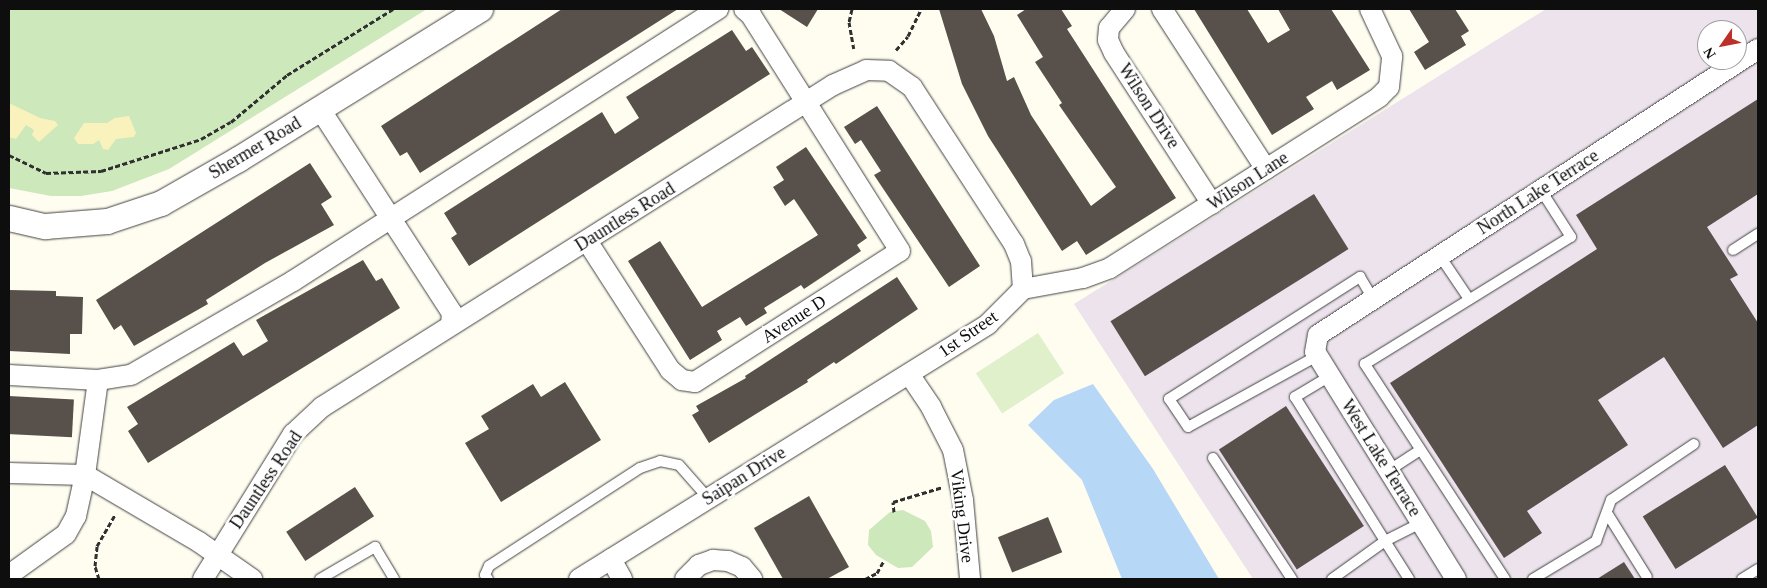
<!DOCTYPE html>
<html>
<head>
<meta charset="utf-8">
<style>
  body { margin:0 }
  #map { position:relative; width:1767px; height:588px; overflow:hidden; background:#fffdf0; font-family:Georgia,serif }
  div>[style] { position:absolute }
  [style*='--x'] { left:calc(var(--x)*1px); top:calc(var(--y)*1px); width:calc(var(--w)*1px); rotate:calc(var(--a)*1deg) }
  .industrial>* { inset:0; background:#ece3ec }
  .green>* { inset:0; background:#cde8ba }
  .sand>* { inset:0; background:#f9f2bd }
  .pitch>* { inset:0; background:#dff0cb; transform-origin:0 0 }
  .water>* { inset:0; background:#b6d7f5 }
  .building>* { inset:0; background:#57504b; transform-origin:0 0 }
  .path>* { height:3px; margin-top:-1.5px; transform-origin:0; background:repeating-linear-gradient(90deg,#303030 0 5px,transparent 0 7.5px) }
  .roads { filter:drop-shadow(0 0 1px #414141) drop-shadow(0 0 1px #414141) }
  .service>* { height:10px; margin:-5px; padding:0 5px; transform-origin:5px; border-radius:5px; background:#fff }
  .minor>* { height:20px; margin:-10px; padding:0 10px; transform-origin:10px; border-radius:10px; background:#fff }
  .tertiary>* { height:25px; margin:-12.5px; padding:0 12.5px; transform-origin:12.5px; border-radius:12.5px; background:#fff }
  span { translate:-50% -50%; white-space:nowrap; text-align:center; line-height:1.15; -webkit-text-stroke:5px #fff; paint-order:stroke }
  .street-label { font-size:18px; color:#0e0e0e }
  .frame { position:absolute; inset:0; border:10px solid #0e0e0e; pointer-events:none }
  .north { position:absolute; left:1697px; top:20px; width:50px; height:50px; box-sizing:border-box; background:#fff; border:1px solid #9f9f9f; border-radius:50%; rotate:237deg; font-size:14px; font-weight:700; line-height:20px; text-align:center; color:#0e0e0e }
  .north::after { content:''; display:block; margin:auto; width:18px; height:22px; background:#bb3129; clip-path:polygon(50% 0,100% 100%,50% 72%,0 100%) }
</style>
</head>
<body>
<div id="map">
  <div class="industrial">
    <div style="clip-path:polygon(evenodd,1546px 9px,1758px 9px,1758px 579px,1253px 579px,1074px 304px,1546px 9px,1707px 30px,1737px 30px,1737px 60px,1707px 60px,1707px 30px)"></div>
  </div>
  <div class="green">
    <div style="clip-path:polygon(9px 9px,427px 9px,169px 169px,112px 191px,81px 196px,51px 196px,9px 188px)"></div>
    <div style="clip-path:polygon(903px 510px,925px 521px,931px 531px,933px 547px,912px 567px,898px 568px,876px 555px,868px 545px,869px 530px,890px 512px)"></div>
  </div>
  <div class="sand">
    <div style="clip-path:polygon(9px 103px,40px 118px,55px 121px,58px 125px,39px 142px,32px 135px,34px 130px,26px 125px,16px 139px,9px 137px)"></div>
    <div style="clip-path:polygon(129px 116px,136px 133px,134px 137px,116px 139px,108px 150px,103px 149px,99px 140px,93px 144px,78px 144px,74px 138px,84px 123px,107px 123px,115px 118px)"></div>
  </div>
  <div class="pitch">
    <div style="left:1038px;top:333px;width:48px;height:74px;rotate:57deg"></div>
  </div>
  <div class="water">
    <div style="clip-path:polygon(1093px 384px,1153px 469px,1219px 579px,1122px 579px,1082px 480px,1028px 425px,1054px 400px)"></div>
  </div>
  <div class="building">
    <div style="clip-path:polygon(562px 9px,678px 9px,420px 173px,407px 152px,400px 156px,381px 126px)"></div>
    <div style="clip-path:polygon(779px 9px,818px 9px,807px 27px)"></div>
    <div style="clip-path:polygon(939px 9px,981px 9px,994px 36px,1007px 81px,1014px 77px,1031px 115px,1091px 206px,1116px 187px,1059px 105px,1062px 103px,1035px 62px,1043px 57px,1017px 15px,1026px 9px,1061px 9px,1072px 26px,1067px 29px,1176px 198px,1086px 255px,1077px 241px,1062px 251px,988px 136px,962px 84px)"></div>
    <div style="clip-path:polygon(1194px 9px,1247px 9px,1268px 43px,1290px 30px,1278px 9px,1331px 9px,1370px 70px,1337px 90px,1332px 81px,1306px 97px,1314px 109px,1272px 135px)"></div>
    <div style="clip-path:polygon(1409px 9px,1455px 9px,1469px 31px,1461px 36px,1466px 45px,1425px 70px,1414px 52px,1429px 42px)"></div>
    <div style="clip-path:polygon(732px 30px,746px 51px,752px 47px,770px 74px,469px 266px,451px 238px,457px 234px,444px 213px,602px 112px,615px 134px,639px 118px,626px 97px)"></div>
    <div style="clip-path:polygon(1758px 99px,1758px 194px,1707px 227px,1738px 275px,1730px 279px,1758px 323px,1758px 425px,1723px 448px,1664px 357px,1598px 400px,1628px 445px,1527px 511px,1542px 533px,1504px 558px,1390px 383px,1597px 249px,1576px 215px)"></div>
    <div style="clip-path:polygon(877px 106px,980px 266px,949px 287px,874px 175px,881px 171px,861px 140px,855px 144px,844px 127px)"></div>
    <div style="clip-path:polygon(806px 147px,867px 238px,857px 245px,861px 251px,804px 289px,801px 285px,764px 308px,767px 313px,746px 326px,740px 317px,717px 331px,722px 340px,690px 360px,628px 261px,660px 241px,702px 307px,818px 235px,794px 199px,785px 206px,773px 187px,784px 180px,776px 167px)"></div>
    <div style="clip-path:polygon(310px 163px,332px 197px,321px 204px,334px 225px,265px 263px,206px 300px,208px 304px,134px 346px,121px 325px,114px 330px,96px 300px)"></div>
    <div style="left:1314px;top:194px;width:65px;height:240px;rotate:58deg"></div>
    <div style="clip-path:polygon(363px 260px,376px 281px,382px 278px,400px 308px,148px 463px,128px 431px,138px 424px,127px 407px,234px 342px,243px 356px,268px 341px,256px 320px)"></div>
    <div style="clip-path:polygon(897px 277px,918px 309px,836px 364px,834px 362px,807px 380px,808px 382px,709px 443px,692px 415px,699px 411px,696px 406px,746px 378px,745px 376px)"></div>
    <div style="clip-path:polygon(9px 290px,56px 291px,56px 296px,83px 297px,82px 334px,70px 334px,70px 354px,9px 351px)"></div>
    <div style="clip-path:polygon(565px 382px,601px 440px,501px 502px,465px 443px,489px 429px,481px 416px,533px 384px,541px 397px)"></div>
    <div style="left:9px;top:396px;width:65px;height:38px;rotate:3deg"></div>
    <div style="left:1286px;top:406px;width:143px;height:80px;rotate:57deg"></div>
    <div style="left:1725px;top:465px;width:62px;height:97px;rotate:58deg"></div>
    <div style="left:355px;top:487px;width:35px;height:82px;rotate:57deg"></div>
    <div style="clip-path:polygon(809px 496px,849px 567px,827px 579px,783px 579px,754px 528px)"></div>
    <div style="left:1048px;top:517px;width:38px;height:54px;rotate:68deg"></div>
    <div style="clip-path:polygon(1624px 562px,1635px 579px,1597px 579px)"></div>
  </div>
  <div class="path">
    <div style="--x:852;--y:9;--w:13;--a:103"></div>
    <div style="--x:849;--y:22;--w:27;--a:80"></div>
    <div style="--x:896;--y:50;--w:18;--a:-49"></div>
    <div style="--x:908;--y:36;--w:30;--a:-64"></div>
    <div style="--x:9;--y:155;--w:41;--a:25.9"></div>
    <div style="--x:46;--y:173;--w:55;--a:-2.1"></div>
    <div style="--x:101;--y:171;--w:105;--a:-17.7"></div>
    <div style="--x:201;--y:139;--w:34;--a:-30"></div>
    <div style="--x:231;--y:122;--w:73;--a:-40"></div>
    <div style="--x:287;--y:75;--w:125;--a:-31.9"></div>
    <div style="--x:894;--y:512;--w:10;--a:-96"></div>
    <div style="--x:893;--y:502;--w:52;--a:-16.7"></div>
    <div style="--x:99;--y:579;--w:14;--a:-107"></div>
    <div style="--x:95;--y:566;--w:20;--a:-84"></div>
    <div style="--x:97;--y:546;--w:36;--a:-60"></div>
    <div style="--x:865;--y:579;--w:13;--a:-27"></div>
    <div style="--x:877;--y:573;--w:13;--a:-61"></div>
  </div>
  <div class="roads">
    <div class="service">
      <div style="--x:1733;--y:250;--w:30;--a:-33"></div>
      <div style="--x:1440;--y:256;--w:52;--a:56"></div>
      <div style="--x:1317;--y:356;--w:147;--a:151.2"></div>
      <div style="--x:1188;--y:427;--w:34;--a:-124"></div>
      <div style="--x:1169;--y:399;--w:227;--a:-32.6"></div>
      <div style="--x:1360;--y:277;--w:26;--a:59"></div>
      <div style="--x:1330;--y:376;--w:41;--a:149"></div>
      <div style="--x:1295;--y:397;--w:170;--a:58"></div>
      <div style="--x:1385;--y:541;--w:40;--a:-26.6"></div>
      <div style="--x:1213;--y:458;--w:145;--a:56.9"></div>
      <div style="--x:1388;--y:471;--w:38;--a:-33"></div>
      <div style="--x:1607;--y:513;--w:75;--a:58"></div>
      <div style="--x:320;--y:579;--w:64;--a:-30.2"></div>
      <div style="--x:375;--y:547;--w:37;--a:59"></div>
      <div style="--x:488;--y:579;--w:5;--a:-127"></div>
      <div style="--x:485;--y:575;--w:10;--a:-66"></div>
      <div style="--x:489;--y:566;--w:180;--a:-33"></div>
      <div style="--x:640;--y:468;--w:21;--a:-19"></div>
      <div style="--x:660;--y:461;--w:19;--a:12"></div>
      <div style="--x:679;--y:465;--w:44;--a:48.7"></div>
      <div style="--x:1332;--y:579;--w:65;--a:-35.6"></div>
      <div style="--x:1385;--y:541;--w:45;--a:57.7"></div>
      <div style="--x:1505;--y:579;--w:257;--a:-123.1"></div>
      <div style="--x:1365;--y:364;--w:242;--a:-31.7"></div>
      <div style="--x:1571;--y:237;--w:56;--a:-122.6"></div>
      <div style="--x:1533;--y:579;--w:74;--a:-31.1"></div>
      <div style="--x:1596;--y:541;--w:44;--a:-69.9"></div>
      <div style="--x:1611;--y:500;--w:100;--a:-34"></div>
      <div style="--x:1742;--y:579;--w:19;--a:-32"></div>
    </div>
    <div class="minor">
      <div style="--x:1125;--y:9;--w:25;--a:130"></div>
      <div style="--x:1109;--y:28;--w:12;--a:95"></div>
      <div style="--x:1108;--y:40;--w:14;--a:65"></div>
      <div style="--x:1114;--y:53;--w:180;--a:57"></div>
      <div style="--x:1162;--y:9;--w:191;--a:57"></div>
      <div style="--x:320;--y:109;--w:243;--a:57.1"></div>
      <div style="--x:452;--y:313;--w:12;--a:95"></div>
      <div style="--x:587;--y:241;--w:153;--a:57.2"></div>
      <div style="--x:670;--y:370;--w:16;--a:40"></div>
      <div style="--x:682;--y:380;--w:13;--a:9"></div>
      <div style="--x:695;--y:382;--w:243;--a:-32.6"></div>
      <div style="--x:900;--y:251;--w:279;--a:-122.3"></div>
      <div style="--x:751;--y:15;--w:9;--a:-139"></div>
      <div style="--x:909;--y:374;--w:40;--a:56"></div>
      <div style="--x:931;--y:407;--w:48;--a:62.9"></div>
      <div style="--x:953;--y:450;--w:51;--a:78.7"></div>
      <div style="--x:963;--y:500;--w:79;--a:84.9"></div>
      <div style="--x:9;--y:375;--w:89;--a:3.2"></div>
      <div style="--x:9;--y:473;--w:76;--a:1.5"></div>
      <div style="--x:85;--y:475;--w:96;--a:-82.2"></div>
      <div style="--x:98;--y:380;--w:33;--a:-9"></div>
      <div style="--x:131;--y:375;--w:187;--a:-30.1"></div>
      <div style="--x:293;--y:281;--w:505;--a:-32.62"></div>
      <div style="--x:611;--y:559;--w:23;--a:61"></div>
      <div style="--x:9;--y:575;--w:70;--a:-35.7"></div>
      <div style="--x:66;--y:534;--w:21;--a:-61"></div>
      <div style="--x:76;--y:516;--w:42;--a:-77.6"></div>
      <div style="--x:85;--y:475;--w:132;--a:30.4"></div>
      <div style="--x:199;--y:542;--w:65;--a:34.9"></div>
      <div style="--x:203;--y:579;--w:171;--a:-58.2"></div>
      <div style="--x:293;--y:434;--w:40;--a:-43"></div>
      <div style="--x:322;--y:407;--w:604;--a:-32.22"></div>
      <div style="--x:833;--y:85;--w:36;--a:-24"></div>
      <div style="--x:866;--y:70;--w:23;--a:2"></div>
      <div style="--x:889;--y:71;--w:28;--a:35"></div>
      <div style="--x:912;--y:87;--w:187;--a:57"></div>
      <div style="--x:1014;--y:244;--w:18;--a:68"></div>
      <div style="--x:1021;--y:261;--w:28;--a:86"></div>
      <div style="--x:579;--y:579;--w:482;--a:-31.9"></div>
      <div style="--x:988;--y:324;--w:49;--a:-45"></div>
      <div style="--x:1023;--y:289;--w:61;--a:-10.4"></div>
      <div style="--x:1083;--y:278;--w:29;--a:-20"></div>
      <div style="--x:1110;--y:268;--w:319;--a:-32.4"></div>
      <div style="--x:1379;--y:97;--w:14;--a:-45"></div>
      <div style="--x:1389;--y:87;--w:31;--a:-84"></div>
      <div style="--x:1392;--y:56;--w:52;--a:-115.1"></div>
      <div style="--x:685;--y:579;--w:20;--a:-45"></div>
      <div style="--x:699;--y:565;--w:15;--a:-20"></div>
      <div style="--x:713;--y:560;--w:15;--a:4"></div>
      <div style="--x:728;--y:561;--w:15;--a:23"></div>
      <div style="--x:742;--y:567;--w:16;--a:50"></div>
      <div style="--x:1456;--y:579;--w:267;--a:-121.8"></div>
      <div style="--x:1315;--y:352;--w:17;--a:-80"></div>
      <div style="--x:1318;--y:335;--w:525;--a:-33.02"></div>
    </div>
    <div class="tertiary">
      <div style="--x:9;--y:218;--w:37;--a:13"></div>
      <div style="--x:45;--y:226;--w:62;--a:-4.6"></div>
      <div style="--x:107;--y:221;--w:57;--a:-18.4"></div>
      <div style="--x:161;--y:203;--w:89;--a:-29.7"></div>
      <div style="--x:238;--y:159;--w:285;--a:-31.8"></div>
    </div>
  </div>
  <div class="street-label">
    <span style="left:1149px;top:106px;rotate:57deg">Wilson Drive</span>
    <span style="left:255px;top:148px;rotate:-31deg">Shermer Road</span>
    <span style="left:1248px;top:181px;rotate:-33deg">Wilson Lane</span>
    <span style="left:1538px;top:192px;rotate:-33deg">North Lake Terrace</span>
    <span style="left:625px;top:217px;rotate:-32deg">Dauntless Road</span>
    <span style="left:794px;top:319px;rotate:-33deg">Avenue D</span>
    <span style="left:968px;top:334px;rotate:-35deg">1st Street</span>
    <span style="left:1381px;top:458px;rotate:58deg">West Lake Terrace</span>
    <span style="left:744px;top:476px;rotate:-32deg">Saipan Drive</span>
    <span style="left:266px;top:480px;rotate:-56deg">Dauntless Road</span>
    <span style="left:962px;top:516px;rotate:83deg">Viking Drive</span>
  </div>
  <div class="frame"></div>
  <div class="north">N</div>
</div>
</body>
</html>
